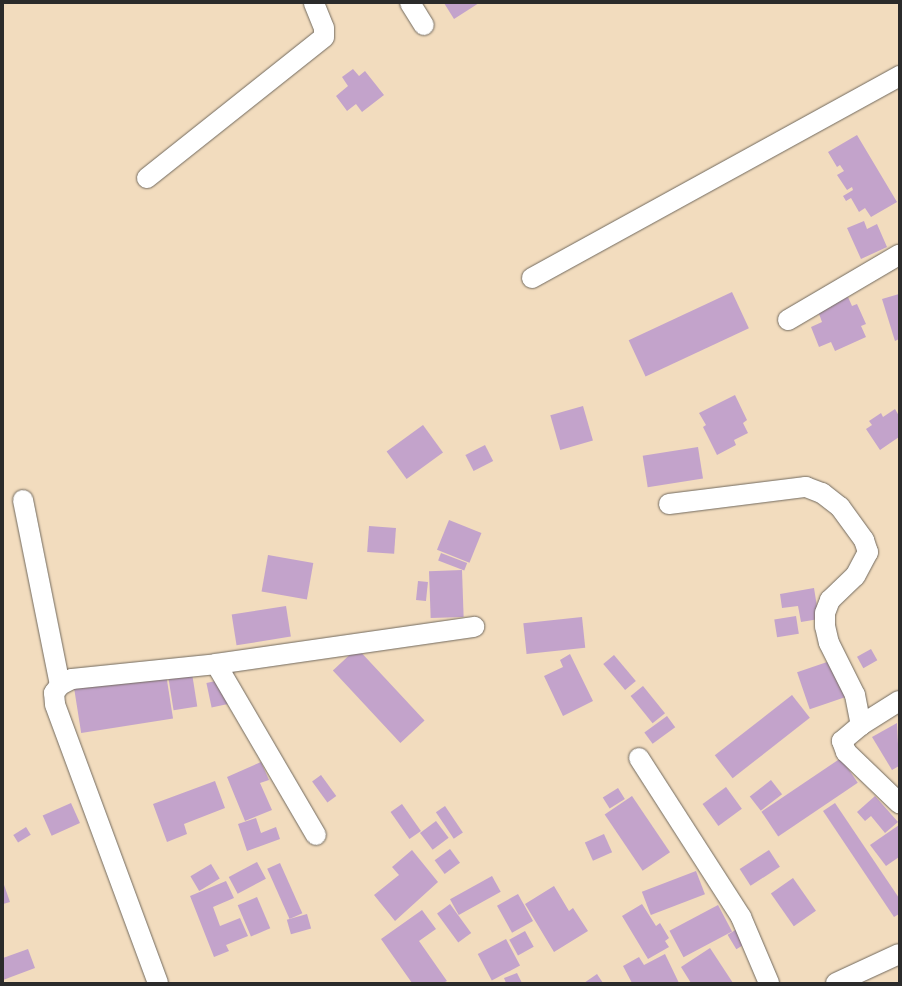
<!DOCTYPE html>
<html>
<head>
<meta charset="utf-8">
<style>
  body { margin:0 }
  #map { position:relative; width:902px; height:986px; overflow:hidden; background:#f2dcbe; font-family:"Gentium Book Plus",serif }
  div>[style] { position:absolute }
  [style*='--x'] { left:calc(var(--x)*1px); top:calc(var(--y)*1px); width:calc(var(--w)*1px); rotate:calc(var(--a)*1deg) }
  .building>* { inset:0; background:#c3a3cb; transform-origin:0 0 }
  .roads { filter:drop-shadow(0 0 1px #71695e) drop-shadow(0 0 1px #71695e) }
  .minor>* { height:20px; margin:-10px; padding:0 10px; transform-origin:10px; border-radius:10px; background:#fff }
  span { translate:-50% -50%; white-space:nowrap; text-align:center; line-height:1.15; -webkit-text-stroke:3px #fbf7ec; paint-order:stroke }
  .frame { position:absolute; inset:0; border:4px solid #2b2b2b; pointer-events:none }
</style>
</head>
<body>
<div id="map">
  <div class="building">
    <div style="clip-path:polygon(444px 3px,479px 3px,454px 19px)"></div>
    <div style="clip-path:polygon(353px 69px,359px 76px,365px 71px,384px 95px,362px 112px,356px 104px,347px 111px,336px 96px,348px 86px,342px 77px)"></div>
    <div style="clip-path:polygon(857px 135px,897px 202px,871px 217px,865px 208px,859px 212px,851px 198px,846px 201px,843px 196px,853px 190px,852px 187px,847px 190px,837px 175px,844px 171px,840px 165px,837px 167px,828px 152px)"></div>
    <div style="clip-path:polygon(864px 221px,867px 229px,877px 224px,887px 247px,861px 259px,847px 228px)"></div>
    <div style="left:732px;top:292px;width:40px;height:114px;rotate:65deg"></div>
    <div style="clip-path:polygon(899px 294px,899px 339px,895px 341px,882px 299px)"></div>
    <div style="clip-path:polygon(848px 297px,852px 306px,857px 304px,866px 324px,861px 326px,866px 337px,835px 351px,831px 342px,819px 347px,811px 327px,822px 322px,818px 311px)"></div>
    <div style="clip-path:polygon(735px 395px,747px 420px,743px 423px,748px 433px,734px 440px,736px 445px,717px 455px,703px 427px,706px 425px,699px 413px)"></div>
    <div style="left:583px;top:406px;width:36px;height:34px;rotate:74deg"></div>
    <div style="clip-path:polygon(895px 409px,899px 416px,899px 437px,880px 450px,866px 429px,872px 425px,869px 421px,881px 413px,883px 417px)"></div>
    <div style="left:423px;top:425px;width:34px;height:45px;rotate:54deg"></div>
    <div style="left:485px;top:445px;width:18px;height:22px;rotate:63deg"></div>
    <div style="left:698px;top:447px;width:32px;height:56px;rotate:81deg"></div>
    <div style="left:449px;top:520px;width:35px;height:32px;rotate:22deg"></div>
    <div style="left:369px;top:526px;width:27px;height:26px;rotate:4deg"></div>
    <div style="left:441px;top:553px;width:28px;height:8px;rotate:21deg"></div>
    <div style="left:268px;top:555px;width:46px;height:37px;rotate:10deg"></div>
    <div style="left:462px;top:570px;width:47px;height:33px;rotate:88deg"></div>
    <div style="left:418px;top:581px;width:10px;height:19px;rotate:6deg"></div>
    <div style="clip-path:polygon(814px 588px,819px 619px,801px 622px,798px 606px,782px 608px,780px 594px)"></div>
    <div style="left:286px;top:606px;width:31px;height:55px;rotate:81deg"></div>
    <div style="left:796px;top:616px;width:18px;height:22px;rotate:81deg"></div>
    <div style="left:582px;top:617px;width:31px;height:59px;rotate:84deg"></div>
    <div style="left:357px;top:648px;width:99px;height:33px;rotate:47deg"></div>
    <div style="left:871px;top:649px;width:13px;height:16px;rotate:61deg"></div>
    <div style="clip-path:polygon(570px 654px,593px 701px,563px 716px,544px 676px,563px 667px,560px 660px)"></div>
    <div style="left:614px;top:655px;width:34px;height:14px;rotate:50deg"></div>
    <div style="left:833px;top:660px;width:39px;height:38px;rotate:71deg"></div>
    <div style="left:191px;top:667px;width:40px;height:24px;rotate:81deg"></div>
    <div style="left:166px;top:674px;width:45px;height:93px;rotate:81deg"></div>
    <div style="left:225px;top:679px;width:25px;height:19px;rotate:78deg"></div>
    <div style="left:643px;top:686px;width:35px;height:16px;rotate:51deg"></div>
    <div style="left:792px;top:695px;width:29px;height:98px;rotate:52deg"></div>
    <div style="left:667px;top:716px;width:14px;height:28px;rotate:54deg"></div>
    <div style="clip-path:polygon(897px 723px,899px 766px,892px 770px,872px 737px)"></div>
    <div style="left:841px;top:758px;width:30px;height:96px;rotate:56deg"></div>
    <div style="clip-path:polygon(261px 762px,269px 780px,260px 783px,272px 810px,245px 821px,227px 777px)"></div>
    <div style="left:321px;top:775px;width:26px;height:11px;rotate:54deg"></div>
    <div style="left:771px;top:780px;width:18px;height:27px;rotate:52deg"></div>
    <div style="clip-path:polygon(215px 781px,225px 808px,184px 824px,187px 834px,167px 842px,153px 804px)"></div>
    <div style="left:726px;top:787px;width:27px;height:29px;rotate:54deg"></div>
    <div style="left:618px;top:788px;width:13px;height:18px;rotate:58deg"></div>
    <div style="left:632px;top:796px;width:68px;height:33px;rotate:56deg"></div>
    <div style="clip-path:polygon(875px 796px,898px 822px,885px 833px,871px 816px,865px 821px,857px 812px)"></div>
    <div style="left:71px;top:803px;width:22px;height:31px;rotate:66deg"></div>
    <div style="clip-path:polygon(835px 803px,899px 898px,899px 914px,894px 917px,823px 811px)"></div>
    <div style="left:402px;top:804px;width:33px;height:14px;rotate:55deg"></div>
    <div style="left:445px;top:806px;width:32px;height:11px;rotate:56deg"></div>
    <div style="clip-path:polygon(256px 818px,261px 833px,276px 827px,280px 839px,247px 851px,238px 824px)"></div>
    <div style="left:436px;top:821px;width:21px;height:20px;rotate:53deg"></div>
    <div style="clip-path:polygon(899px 825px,899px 857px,886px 866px,870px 845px)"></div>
    <div style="left:26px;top:827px;width:9px;height:15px;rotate:58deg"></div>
    <div style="left:604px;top:834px;width:20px;height:21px;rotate:66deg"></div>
    <div style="left:450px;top:849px;width:17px;height:19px;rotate:54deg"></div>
    <div style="clip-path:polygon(412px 850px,438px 882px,395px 921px,374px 895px,399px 875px,392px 867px)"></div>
    <div style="left:769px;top:850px;width:20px;height:35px;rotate:57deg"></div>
    <div style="left:257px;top:862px;width:19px;height:32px;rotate:62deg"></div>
    <div style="left:280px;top:863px;width:55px;height:14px;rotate:66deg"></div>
    <div style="left:211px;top:864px;width:17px;height:24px;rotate:59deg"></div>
    <div style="left:696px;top:871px;width:25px;height:58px;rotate:69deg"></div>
    <div style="left:492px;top:876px;width:18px;height:48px;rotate:61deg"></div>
    <div style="left:793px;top:878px;width:40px;height:27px;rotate:55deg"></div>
    <div style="clip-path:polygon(226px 881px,234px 898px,213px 907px,220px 926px,240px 918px,248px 936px,226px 945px,229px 951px,214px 957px,190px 896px)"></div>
    <div style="clip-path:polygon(3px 882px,10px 902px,3px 904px)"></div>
    <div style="clip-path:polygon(554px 886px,569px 911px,573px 908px,588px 931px,554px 952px,525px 904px)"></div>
    <div style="left:518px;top:894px;width:31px;height:24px;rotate:61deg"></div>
    <div style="left:257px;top:897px;width:34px;height:21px;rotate:67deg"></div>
    <div style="left:450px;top:904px;width:36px;height:16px;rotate:54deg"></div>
    <div style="clip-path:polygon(642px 904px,656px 926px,660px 923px,669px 938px,665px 941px,669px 947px,648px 959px,622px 916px)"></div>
    <div style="left:718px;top:905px;width:30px;height:55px;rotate:62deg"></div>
    <div style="clip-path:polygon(422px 910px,436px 929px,419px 941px,447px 981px,443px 983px,412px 983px,381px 939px)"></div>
    <div style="left:307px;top:914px;width:15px;height:21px;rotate:74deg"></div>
    <div style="left:737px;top:929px;width:17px;height:11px;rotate:59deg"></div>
    <div style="left:525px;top:931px;width:18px;height:18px;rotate:61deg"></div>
    <div style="left:506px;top:939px;width:30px;height:32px;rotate:62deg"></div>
    <div style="clip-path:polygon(710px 948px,733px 983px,691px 983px,681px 967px)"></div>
    <div style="clip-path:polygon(28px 949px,35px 968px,3px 980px,3px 958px)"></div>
    <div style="clip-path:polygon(665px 954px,679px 983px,632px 983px,623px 966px,639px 957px,644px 965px)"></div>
    <div style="clip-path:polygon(517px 973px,522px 983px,506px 983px,504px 978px)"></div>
    <div style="clip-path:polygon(597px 974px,603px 983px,584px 983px)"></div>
  </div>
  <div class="roads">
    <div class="minor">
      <div style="--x:410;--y:3;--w:26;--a:58"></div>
      <div style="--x:147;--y:178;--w:226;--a:-38.5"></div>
      <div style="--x:324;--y:37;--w:9;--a:-90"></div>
      <div style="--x:324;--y:28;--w:27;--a:-112"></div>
      <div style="--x:532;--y:278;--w:419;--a:-28.8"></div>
      <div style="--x:788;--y:320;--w:129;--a:-30.4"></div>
      <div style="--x:23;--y:500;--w:189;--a:78.7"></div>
      <div style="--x:669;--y:504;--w:138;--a:-7.1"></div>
      <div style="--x:806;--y:487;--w:17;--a:21"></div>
      <div style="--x:822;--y:493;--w:23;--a:38"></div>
      <div style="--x:840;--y:507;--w:41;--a:54"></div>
      <div style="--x:864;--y:540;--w:13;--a:72"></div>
      <div style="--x:868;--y:552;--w:27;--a:118"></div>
      <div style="--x:855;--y:576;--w:35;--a:136"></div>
      <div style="--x:830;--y:600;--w:14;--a:111"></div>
      <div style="--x:825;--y:613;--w:13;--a:90"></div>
      <div style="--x:825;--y:626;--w:17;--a:77"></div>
      <div style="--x:829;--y:643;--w:58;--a:63.4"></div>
      <div style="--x:855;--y:695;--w:31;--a:79"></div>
      <div style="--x:216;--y:664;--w:198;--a:59.7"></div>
      <div style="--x:899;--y:701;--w:45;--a:147.7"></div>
      <div style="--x:861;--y:725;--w:25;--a:140"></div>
      <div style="--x:842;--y:741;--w:12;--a:70"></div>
      <div style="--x:846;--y:752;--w:74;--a:43.9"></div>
      <div style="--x:639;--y:758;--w:189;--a:57.3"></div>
      <div style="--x:741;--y:917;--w:72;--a:67"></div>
      <div style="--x:158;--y:983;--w:297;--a:-110.3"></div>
      <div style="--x:55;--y:704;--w:11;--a:-95"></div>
      <div style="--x:54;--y:693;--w:10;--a:-53"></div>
      <div style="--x:60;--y:685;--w:13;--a:-27"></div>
      <div style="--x:72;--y:679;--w:145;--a:-5.9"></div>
      <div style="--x:216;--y:664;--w:261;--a:-8.2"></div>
      <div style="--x:836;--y:983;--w:69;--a:-24.7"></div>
    </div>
  </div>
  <div class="frame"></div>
</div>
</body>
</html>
